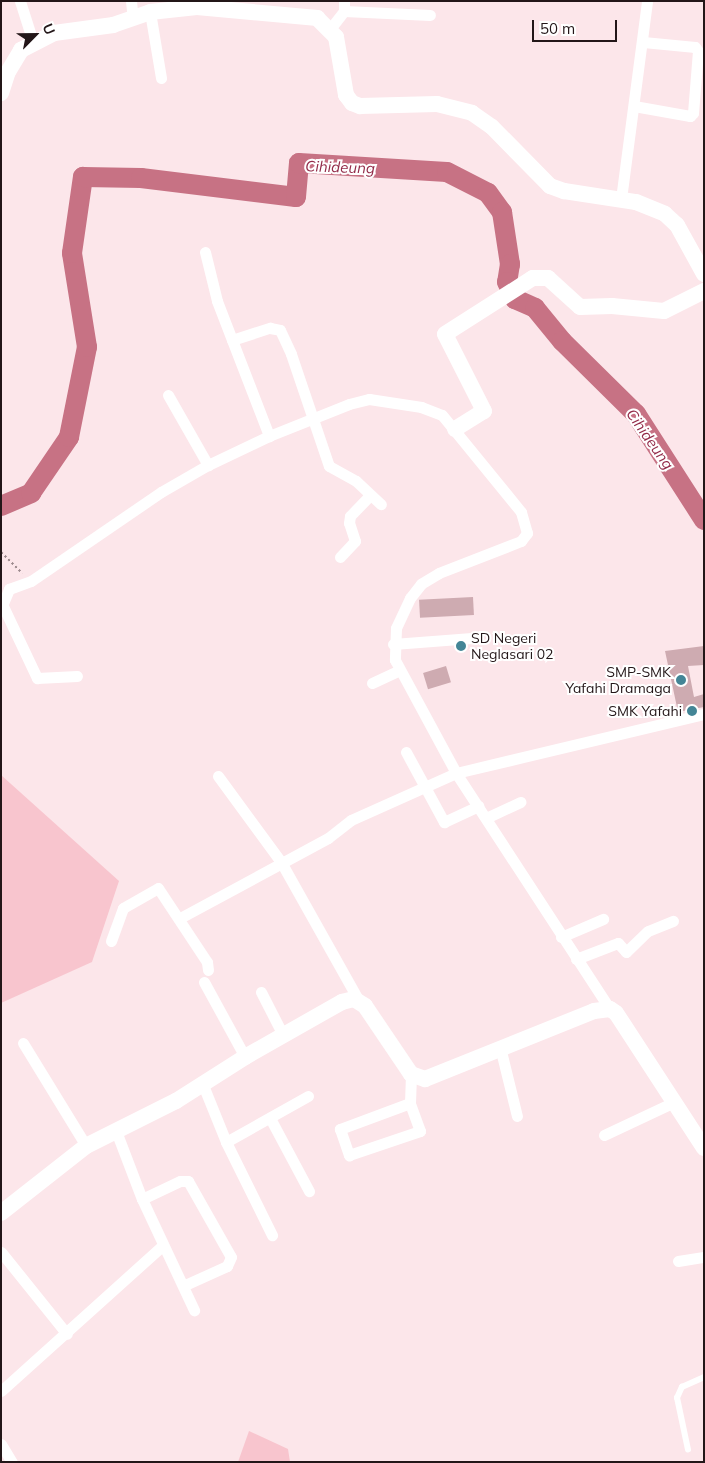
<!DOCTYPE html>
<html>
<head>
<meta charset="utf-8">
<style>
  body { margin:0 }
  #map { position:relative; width:705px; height:1463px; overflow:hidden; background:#fce6ea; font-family:Mulish,sans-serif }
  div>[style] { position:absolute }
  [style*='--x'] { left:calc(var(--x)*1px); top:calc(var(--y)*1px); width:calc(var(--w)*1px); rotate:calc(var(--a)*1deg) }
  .green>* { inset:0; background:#f8c5ce }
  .river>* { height:20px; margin:-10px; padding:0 10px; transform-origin:10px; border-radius:10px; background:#c77284 }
  .building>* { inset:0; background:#ceabb1; transform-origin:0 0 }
  .path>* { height:2px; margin-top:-1px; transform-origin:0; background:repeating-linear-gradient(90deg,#9c8a8d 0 2.5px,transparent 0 5px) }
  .lane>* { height:5.5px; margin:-2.75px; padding:0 2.75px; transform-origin:2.75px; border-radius:2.75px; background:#fff }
  .street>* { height:11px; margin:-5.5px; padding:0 5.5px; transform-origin:5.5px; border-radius:5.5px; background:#fff }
  .secondary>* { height:16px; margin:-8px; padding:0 8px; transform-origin:8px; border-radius:8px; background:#fff }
  .dots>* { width:14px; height:14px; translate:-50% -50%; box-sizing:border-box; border:2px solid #fff; border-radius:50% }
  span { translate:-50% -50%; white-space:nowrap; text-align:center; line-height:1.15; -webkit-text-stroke:4px #fff; paint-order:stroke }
  .poi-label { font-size:14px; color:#231618 }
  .left { translate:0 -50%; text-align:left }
  .right { translate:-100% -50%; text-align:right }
  .water-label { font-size:15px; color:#932c4a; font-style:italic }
  .frame { position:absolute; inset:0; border:2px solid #231618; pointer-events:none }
  .north { position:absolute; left:10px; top:10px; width:50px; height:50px; -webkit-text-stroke:4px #fff; paint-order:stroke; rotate:67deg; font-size:14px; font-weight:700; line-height:20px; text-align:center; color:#231618 }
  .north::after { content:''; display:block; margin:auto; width:18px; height:22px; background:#231618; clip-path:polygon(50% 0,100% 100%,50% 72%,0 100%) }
  .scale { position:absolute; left:532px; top:20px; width:85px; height:22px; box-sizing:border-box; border:2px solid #231618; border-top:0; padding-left:6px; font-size:15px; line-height:18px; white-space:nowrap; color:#231618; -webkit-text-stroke:4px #fff; paint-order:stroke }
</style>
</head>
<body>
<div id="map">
  <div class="green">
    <div style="clip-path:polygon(1px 775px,119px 881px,92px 962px,1px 1003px)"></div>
    <div style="clip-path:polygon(249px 1431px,288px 1449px,290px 1462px,238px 1462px)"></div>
  </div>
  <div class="river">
    <div style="--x:1;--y:506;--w:33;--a:-23"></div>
    <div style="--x:31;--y:493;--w:68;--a:-55.8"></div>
    <div style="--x:69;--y:437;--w:92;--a:-78.7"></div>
    <div style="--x:87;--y:347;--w:95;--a:-99.1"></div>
    <div style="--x:72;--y:253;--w:77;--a:-81.8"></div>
    <div style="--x:83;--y:177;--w:58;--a:1"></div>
    <div style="--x:141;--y:178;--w:156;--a:7"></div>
    <div style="--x:296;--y:197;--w:34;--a:-85"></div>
    <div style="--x:299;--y:163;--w:148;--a:3.5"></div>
    <div style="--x:447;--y:172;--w:46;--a:27.1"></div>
    <div style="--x:488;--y:193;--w:24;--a:54"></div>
    <div style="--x:502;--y:212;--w:53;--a:81.3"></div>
    <div style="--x:510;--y:264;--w:18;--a:99"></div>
    <div style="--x:507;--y:282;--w:19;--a:65"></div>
    <div style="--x:515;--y:299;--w:22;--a:24"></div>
    <div style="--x:535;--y:308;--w:43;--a:50.7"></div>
    <div style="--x:562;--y:341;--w:104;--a:44.6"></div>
    <div style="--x:636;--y:414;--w:126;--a:57.3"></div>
  </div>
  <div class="building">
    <div style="left:473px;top:597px;width:18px;height:54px;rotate:87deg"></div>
    <div style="clip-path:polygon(704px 646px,704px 665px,688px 666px,694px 697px,704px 694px,704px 707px,678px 712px,665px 651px)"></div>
    <div style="left:446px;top:666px;width:17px;height:24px;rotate:73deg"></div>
  </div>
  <div class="path">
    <div style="--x:1;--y:552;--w:30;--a:45"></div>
  </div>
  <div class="lane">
    <div style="--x:688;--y:1450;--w:53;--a:-101.9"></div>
    <div style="--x:677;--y:1398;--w:12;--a:-66"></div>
    <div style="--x:682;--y:1387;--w:24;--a:-24"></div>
  </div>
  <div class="street">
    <div style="--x:20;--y:1;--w:43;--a:72.4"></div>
    <div style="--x:131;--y:1;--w:18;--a:84"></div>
    <div style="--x:344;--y:11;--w:86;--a:2.7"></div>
    <div style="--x:150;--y:12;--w:67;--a:80.5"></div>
    <div style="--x:330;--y:29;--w:23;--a:-52"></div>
    <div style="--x:344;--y:11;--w:10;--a:-90"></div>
    <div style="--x:634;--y:106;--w:57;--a:10.1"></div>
    <div style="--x:690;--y:116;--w:4;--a:-45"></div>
    <div style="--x:693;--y:113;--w:62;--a:-85.4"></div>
    <div style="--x:698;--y:51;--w:5;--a:-127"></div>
    <div style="--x:695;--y:47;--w:52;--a:-174.5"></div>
    <div style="--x:621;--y:199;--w:200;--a:-82.5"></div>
    <div style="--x:205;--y:252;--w:50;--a:76.2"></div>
    <div style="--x:217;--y:301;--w:145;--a:68.9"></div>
    <div style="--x:232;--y:340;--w:40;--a:-18"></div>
    <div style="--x:270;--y:328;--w:10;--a:11"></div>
    <div style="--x:280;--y:330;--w:26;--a:65"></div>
    <div style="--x:291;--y:354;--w:118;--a:71.3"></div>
    <div style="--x:329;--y:466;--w:31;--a:29"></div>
    <div style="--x:356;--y:481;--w:34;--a:43"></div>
    <div style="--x:168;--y:395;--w:81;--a:60.3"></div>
    <div style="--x:340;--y:557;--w:22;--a:-47"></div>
    <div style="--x:355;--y:541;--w:19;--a:-108"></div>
    <div style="--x:349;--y:523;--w:7;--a:-82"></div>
    <div style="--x:350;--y:516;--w:29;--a:-46"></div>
    <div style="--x:3;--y:606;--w:80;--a:64.7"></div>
    <div style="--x:37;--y:678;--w:40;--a:-2.9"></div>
    <div style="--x:1;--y:608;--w:21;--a:-67"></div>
    <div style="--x:9;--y:589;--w:23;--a:-20"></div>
    <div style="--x:31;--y:581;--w:158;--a:-34.4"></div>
    <div style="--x:161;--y:492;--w:54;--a:-29.9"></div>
    <div style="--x:208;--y:465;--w:68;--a:-25.4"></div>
    <div style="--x:269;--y:436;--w:86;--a:-21.8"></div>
    <div style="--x:349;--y:404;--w:21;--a:-14"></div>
    <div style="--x:369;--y:399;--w:53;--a:8.7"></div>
    <div style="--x:421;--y:407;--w:22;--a:21"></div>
    <div style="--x:442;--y:415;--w:125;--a:50.8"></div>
    <div style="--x:521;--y:512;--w:22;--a:74"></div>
    <div style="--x:527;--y:533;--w:10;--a:127"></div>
    <div style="--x:521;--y:541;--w:88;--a:158.7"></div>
    <div style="--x:439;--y:573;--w:21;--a:149"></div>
    <div style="--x:421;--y:584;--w:18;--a:128"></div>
    <div style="--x:410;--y:598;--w:33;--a:115"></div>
    <div style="--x:396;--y:628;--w:32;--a:92"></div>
    <div style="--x:395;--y:660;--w:128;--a:61.6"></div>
    <div style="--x:456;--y:773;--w:282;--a:56.9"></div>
    <div style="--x:393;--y:644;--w:79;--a:-4.3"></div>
    <div style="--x:372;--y:683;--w:29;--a:-25"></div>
    <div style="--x:406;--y:752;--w:80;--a:61.5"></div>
    <div style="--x:444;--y:822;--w:38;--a:-25"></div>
    <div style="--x:218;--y:776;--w:107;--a:53.8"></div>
    <div style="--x:281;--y:862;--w:159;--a:60.7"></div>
    <div style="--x:486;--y:818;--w:38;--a:-25"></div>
    <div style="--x:180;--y:918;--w:168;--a:-28.4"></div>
    <div style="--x:328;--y:838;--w:29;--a:-38"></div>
    <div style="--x:351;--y:820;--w:115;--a:-24.1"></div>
    <div style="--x:456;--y:773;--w:255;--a:-13.4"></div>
    <div style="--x:561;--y:937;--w:46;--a:-23.2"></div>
    <div style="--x:111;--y:941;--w:35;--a:-70"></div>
    <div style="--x:123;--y:908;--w:40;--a:-29.7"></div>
    <div style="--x:158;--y:888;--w:89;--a:56.5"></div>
    <div style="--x:207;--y:962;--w:8;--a:83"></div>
    <div style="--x:576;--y:959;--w:45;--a:-20.9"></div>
    <div style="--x:618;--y:943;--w:12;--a:48"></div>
    <div style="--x:626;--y:952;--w:30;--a:-44"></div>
    <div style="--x:648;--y:931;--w:27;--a:-22"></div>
    <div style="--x:204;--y:982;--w:85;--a:61.3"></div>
    <div style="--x:261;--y:992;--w:48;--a:62.9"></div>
    <div style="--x:23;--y:1043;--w:121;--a:58.5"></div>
    <div style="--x:500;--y:1047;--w:71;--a:76.2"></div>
    <div style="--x:203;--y:1085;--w:61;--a:68"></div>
    <div style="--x:226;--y:1142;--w:104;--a:63.7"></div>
    <div style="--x:410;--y:1103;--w:75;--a:159.6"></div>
    <div style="--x:340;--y:1129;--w:28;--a:71"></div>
    <div style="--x:349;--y:1155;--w:75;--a:-18.7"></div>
    <div style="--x:420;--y:1131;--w:30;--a:-110"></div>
    <div style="--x:410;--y:1103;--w:29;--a:-88"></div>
    <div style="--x:270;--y:1118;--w:83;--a:61.9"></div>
    <div style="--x:116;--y:1131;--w:73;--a:69.1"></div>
    <div style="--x:142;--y:1199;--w:123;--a:64.9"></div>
    <div style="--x:604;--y:1135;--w:77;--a:-25.2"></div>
    <div style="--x:226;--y:1142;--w:94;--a:-29.3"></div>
    <div style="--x:142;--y:1199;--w:42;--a:-25.3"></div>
    <div style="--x:180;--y:1181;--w:8;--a:0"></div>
    <div style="--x:188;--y:1181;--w:87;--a:60.5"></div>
    <div style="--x:231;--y:1257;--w:10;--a:114"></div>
    <div style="--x:227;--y:1266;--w:48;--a:155.6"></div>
    <div style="--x:1;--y:1252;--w:105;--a:51.2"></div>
    <div style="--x:678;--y:1261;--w:26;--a:-9"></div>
    <div style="--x:1;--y:1391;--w:218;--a:-42"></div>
    <div style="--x:1;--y:1444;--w:21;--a:59"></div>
  </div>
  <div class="secondary">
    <div style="--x:1;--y:93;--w:22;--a:-72"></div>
    <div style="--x:8;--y:72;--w:26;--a:-59"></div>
    <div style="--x:21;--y:50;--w:37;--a:-27"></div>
    <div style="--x:54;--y:33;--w:60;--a:-7.7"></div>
    <div style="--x:113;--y:25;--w:39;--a:-19"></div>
    <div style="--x:150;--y:12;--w:47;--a:-6.1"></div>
    <div style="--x:197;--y:7;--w:121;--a:5.2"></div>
    <div style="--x:317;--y:18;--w:27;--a:45"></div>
    <div style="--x:336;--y:37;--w:59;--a:80.2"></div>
    <div style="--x:346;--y:95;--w:10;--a:53"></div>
    <div style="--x:352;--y:103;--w:9;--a:21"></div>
    <div style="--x:360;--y:106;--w:77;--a:-1.5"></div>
    <div style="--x:437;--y:104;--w:36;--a:14"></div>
    <div style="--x:472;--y:113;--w:24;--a:35"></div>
    <div style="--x:492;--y:127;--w:83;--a:45.5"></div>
    <div style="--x:550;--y:186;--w:15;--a:20"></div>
    <div style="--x:564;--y:191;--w:73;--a:8.7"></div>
    <div style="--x:636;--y:202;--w:31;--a:22"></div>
    <div style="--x:665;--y:214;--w:16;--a:43"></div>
    <div style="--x:677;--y:225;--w:56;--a:61.1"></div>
    <div style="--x:455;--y:429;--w:34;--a:-32"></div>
    <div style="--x:484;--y:411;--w:86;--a:-116.9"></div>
    <div style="--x:445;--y:334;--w:104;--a:-32.5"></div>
    <div style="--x:533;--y:278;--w:15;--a:0"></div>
    <div style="--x:548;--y:278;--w:43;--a:42.2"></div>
    <div style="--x:580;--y:307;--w:32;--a:-2"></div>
    <div style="--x:612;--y:306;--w:52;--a:5.5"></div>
    <div style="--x:664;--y:311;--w:45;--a:-26.6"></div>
    <div style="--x:1;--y:1213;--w:108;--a:-38.2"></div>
    <div style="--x:86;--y:1146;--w:101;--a:-26.6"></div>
    <div style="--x:176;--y:1101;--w:82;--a:-32.5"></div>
    <div style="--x:245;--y:1057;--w:112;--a:-29.6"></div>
    <div style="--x:342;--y:1002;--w:12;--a:-14"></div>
    <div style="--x:354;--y:999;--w:13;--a:32"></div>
    <div style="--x:365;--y:1006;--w:82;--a:55.9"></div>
    <div style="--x:411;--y:1074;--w:15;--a:20"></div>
    <div style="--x:425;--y:1079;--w:182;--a:-21.9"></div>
    <div style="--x:594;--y:1011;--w:16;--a:-7"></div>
    <div style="--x:610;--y:1009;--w:7;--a:34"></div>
    <div style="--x:616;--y:1013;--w:161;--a:56.9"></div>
  </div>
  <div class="dots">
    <div style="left:461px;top:646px;background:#438596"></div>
    <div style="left:681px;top:680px;background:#438596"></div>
    <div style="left:692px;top:711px;background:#438596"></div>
  </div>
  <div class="poi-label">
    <span class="left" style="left:471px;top:646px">SD Negeri<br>Neglasari 02</span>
    <span class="right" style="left:671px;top:680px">SMP-SMK<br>Yafahi Dramaga</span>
    <span class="right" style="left:682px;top:711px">SMK Yafahi</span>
  </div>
  <div class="water-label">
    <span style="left:340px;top:167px;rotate:2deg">Cihideung</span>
    <span style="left:650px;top:439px;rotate:55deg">Cihideung</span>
  </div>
  <div class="frame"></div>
  <div class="north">U</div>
  <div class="scale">50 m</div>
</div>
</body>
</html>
